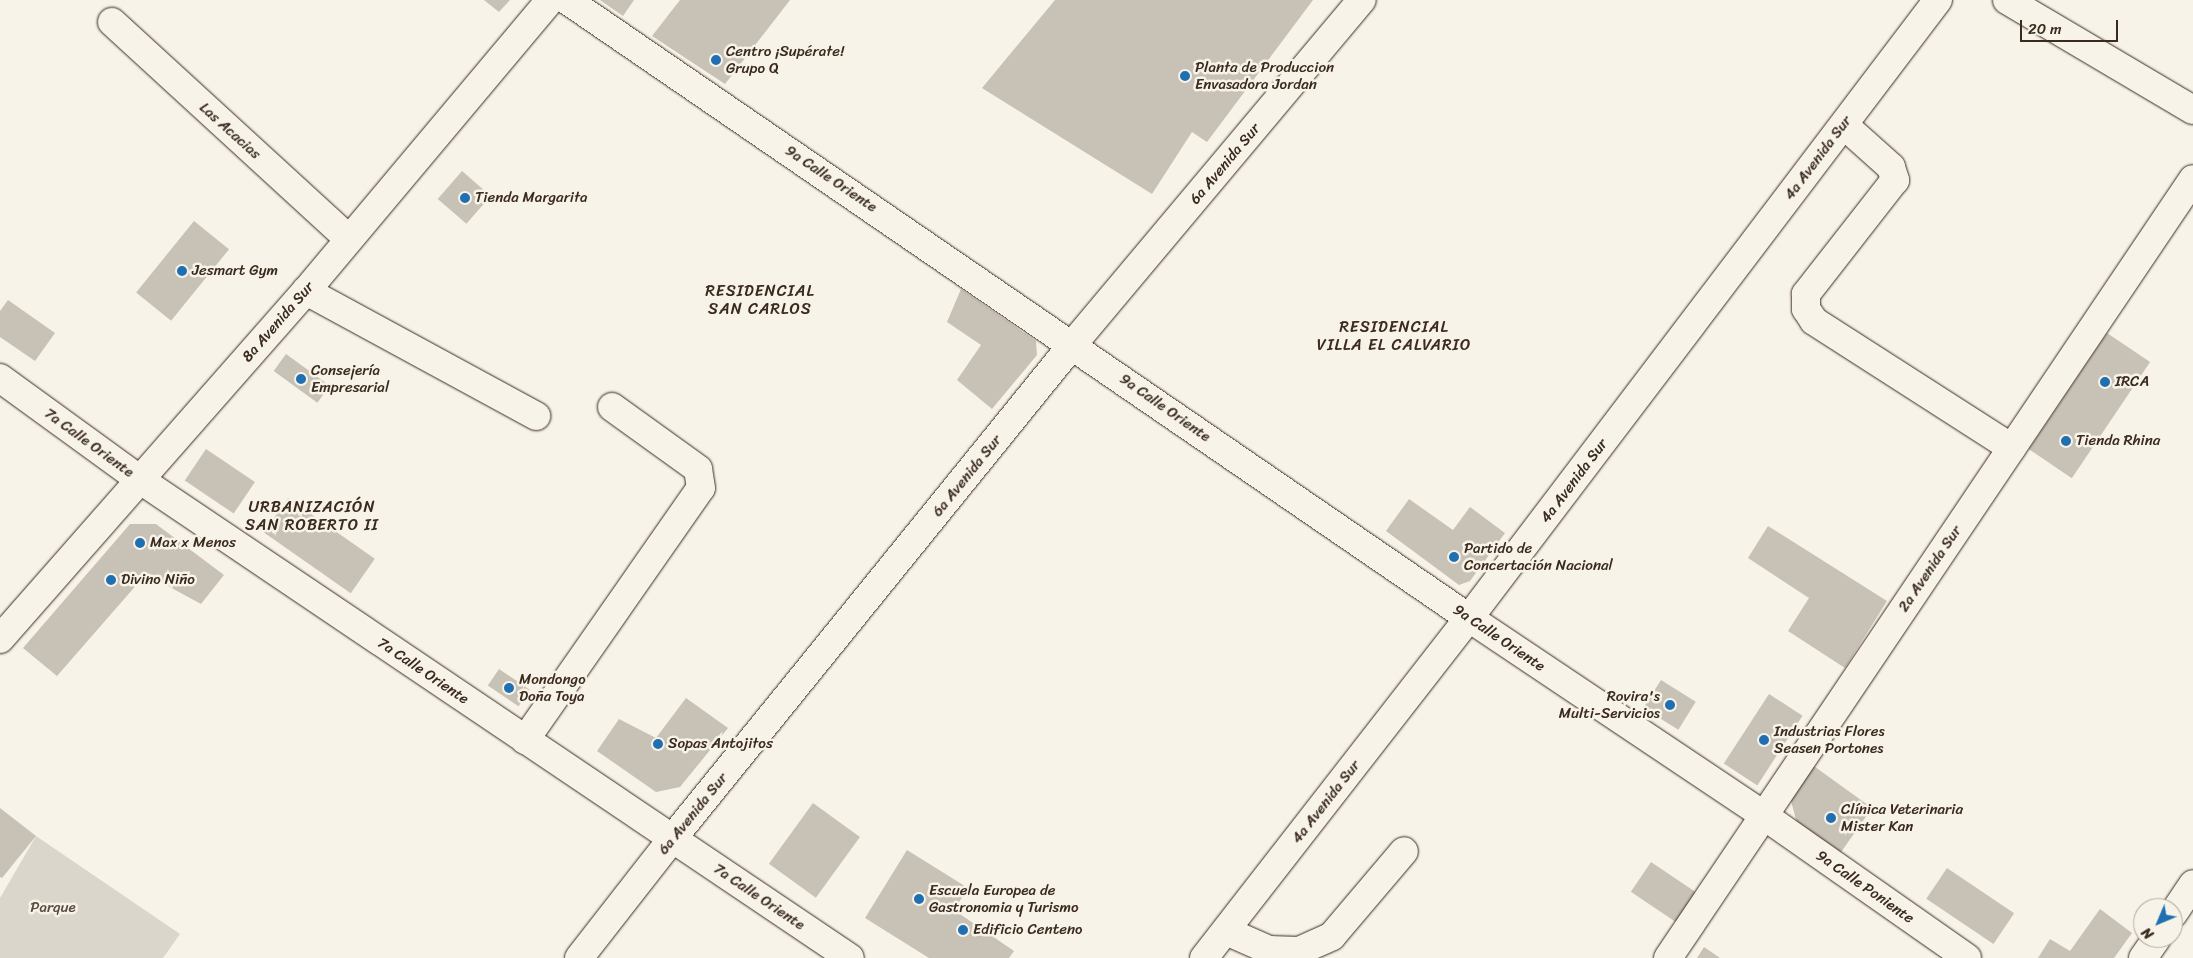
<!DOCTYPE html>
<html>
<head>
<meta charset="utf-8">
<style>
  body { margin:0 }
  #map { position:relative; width:2193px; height:958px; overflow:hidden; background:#f7f3e8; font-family:Sriracha,sans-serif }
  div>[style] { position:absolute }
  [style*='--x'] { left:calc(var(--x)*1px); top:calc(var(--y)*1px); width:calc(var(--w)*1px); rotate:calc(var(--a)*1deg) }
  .green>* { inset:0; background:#dbd6cb }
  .building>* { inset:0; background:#c8c1b6; transform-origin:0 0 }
  .roads { filter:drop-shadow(0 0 1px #3b2a1e) drop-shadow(0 0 1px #3b2a1e) }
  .minor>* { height:28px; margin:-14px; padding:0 14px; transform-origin:14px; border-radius:14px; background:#f7f3e8 }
  .major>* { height:28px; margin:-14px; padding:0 14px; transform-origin:14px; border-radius:14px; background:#f7f3e8 }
  .dots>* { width:14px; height:14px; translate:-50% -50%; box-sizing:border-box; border:2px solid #f7f3e8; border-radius:50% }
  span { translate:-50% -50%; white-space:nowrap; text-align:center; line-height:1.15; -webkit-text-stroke:5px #f7f3e8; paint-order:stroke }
  .poi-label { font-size:15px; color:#3b2a1e }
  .left { translate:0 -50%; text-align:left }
  .right { translate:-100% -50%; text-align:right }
  .street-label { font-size:15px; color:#3b2a1e }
  .park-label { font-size:15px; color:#5b4c41 }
  .neighbourhood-label { font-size:16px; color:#3b2a1e; letter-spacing:1px }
  .north { position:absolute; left:2133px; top:898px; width:50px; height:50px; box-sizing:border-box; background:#f7f3e8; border:1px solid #aca397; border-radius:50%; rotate:225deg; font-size:14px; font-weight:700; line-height:20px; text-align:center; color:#3b2a1e }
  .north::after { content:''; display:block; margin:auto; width:18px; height:22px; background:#1f6fb2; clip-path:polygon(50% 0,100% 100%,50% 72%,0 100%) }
  .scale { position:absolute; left:2020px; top:20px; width:98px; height:22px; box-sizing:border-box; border:2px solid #3b2a1e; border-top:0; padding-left:6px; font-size:15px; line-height:18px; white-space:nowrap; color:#3b2a1e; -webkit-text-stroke:4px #f7f3e8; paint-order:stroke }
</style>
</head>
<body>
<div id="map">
  <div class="green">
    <div style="clip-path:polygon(36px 836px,180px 934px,163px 958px,0 958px,0 898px)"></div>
  </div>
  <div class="building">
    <div style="clip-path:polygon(484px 0,510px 0,499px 12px)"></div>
    <div style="clip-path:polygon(600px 0,634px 0,623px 16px)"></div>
    <div style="clip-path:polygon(680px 0,790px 0,725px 84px,652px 36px)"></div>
    <div style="clip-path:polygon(1055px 0,1313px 0,1207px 142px,1192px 132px,1152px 194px,982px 88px)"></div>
    <div style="left:462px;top:171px;width:38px;height:37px;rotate:41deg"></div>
    <div style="left:194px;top:221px;width:45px;height:92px;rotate:39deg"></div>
    <div style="clip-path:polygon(961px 289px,1036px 341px,1037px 355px,992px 409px,957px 380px,981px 345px,947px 322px)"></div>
    <div style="clip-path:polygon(8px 300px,55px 333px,35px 361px,0 337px,0 311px)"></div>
    <div style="left:2107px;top:333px;width:52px;height:140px;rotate:34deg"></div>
    <div style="left:286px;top:354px;width:54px;height:21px;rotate:36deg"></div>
    <div style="left:206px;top:449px;width:59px;height:38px;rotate:34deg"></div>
    <div style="left:288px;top:498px;width:106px;height:42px;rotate:35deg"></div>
    <div style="clip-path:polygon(1409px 499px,1453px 530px,1470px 507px,1505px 533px,1470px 581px,1459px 585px,1386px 531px)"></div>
    <div style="clip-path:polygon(130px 524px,156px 524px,224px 575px,201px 604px,146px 574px,57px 676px,23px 648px)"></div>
    <div style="clip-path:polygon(1768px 526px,1887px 601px,1845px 668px,1788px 631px,1809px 598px,1748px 558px)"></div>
    <div style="left:499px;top:669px;width:37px;height:20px;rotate:34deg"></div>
    <div style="left:1661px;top:680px;width:41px;height:33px;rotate:32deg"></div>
    <div style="left:1769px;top:694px;width:40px;height:83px;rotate:33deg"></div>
    <div style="clip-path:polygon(686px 698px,728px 728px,680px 787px,656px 792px,597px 751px,619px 719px,656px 738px)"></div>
    <div style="clip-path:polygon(1811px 764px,1872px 808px,1839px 855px,1798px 827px,1791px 801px)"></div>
    <div style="left:813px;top:803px;width:58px;height:75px;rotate:36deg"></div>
    <div style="clip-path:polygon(0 808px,36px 836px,2px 878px,0 877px)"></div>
    <div style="clip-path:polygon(907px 850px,968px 888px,954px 910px,1014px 951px,1009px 958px,929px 958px,865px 918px)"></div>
    <div style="left:1651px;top:862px;width:55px;height:36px;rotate:34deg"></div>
    <div style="left:1947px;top:868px;width:81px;height:37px;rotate:34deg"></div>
    <div style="clip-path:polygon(2100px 909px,2132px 933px,2114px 958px,2038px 958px,2050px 939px,2070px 951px)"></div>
    <div style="clip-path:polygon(1704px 947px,1720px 958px,1697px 958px)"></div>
  </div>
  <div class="roads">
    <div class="minor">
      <div style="--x:567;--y:0;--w:1093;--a:34.42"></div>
      <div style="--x:1469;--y:618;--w:354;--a:33.8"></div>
      <div style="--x:1763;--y:815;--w:249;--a:35"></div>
      <div style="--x:2007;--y:0;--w:216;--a:30.6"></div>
      <div style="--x:112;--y:22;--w:321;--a:42.5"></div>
      <div style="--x:1844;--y:125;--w:63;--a:41.8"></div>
      <div style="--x:1891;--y:167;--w:14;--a:73"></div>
      <div style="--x:1895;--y:180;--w:145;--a:128"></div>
      <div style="--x:1806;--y:294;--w:15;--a:90"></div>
      <div style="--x:1806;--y:309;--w:14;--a:56"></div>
      <div style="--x:1814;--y:321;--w:235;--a:32.7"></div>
      <div style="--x:306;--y:291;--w:262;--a:28.5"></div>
      <div style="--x:0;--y:378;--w:172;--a:36"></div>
      <div style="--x:139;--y:479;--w:857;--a:33.97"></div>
      <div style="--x:0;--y:639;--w:463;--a:-48.7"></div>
      <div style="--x:306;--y:291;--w:380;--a:-50"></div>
      <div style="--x:525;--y:740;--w:307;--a:-55.1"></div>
      <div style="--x:701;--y:488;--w:19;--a:-99"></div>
      <div style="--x:698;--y:469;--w:106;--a:-144.2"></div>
      <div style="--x:2173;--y:914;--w:36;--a:-56"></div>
      <div style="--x:1226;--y:931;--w:47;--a:23.8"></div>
      <div style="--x:1269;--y:950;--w:30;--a:2"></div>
      <div style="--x:1299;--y:951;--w:36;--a:-24"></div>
      <div style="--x:1332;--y:936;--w:111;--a:-49.7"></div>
      <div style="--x:579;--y:958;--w:151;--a:-52"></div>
      <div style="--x:672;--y:839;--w:637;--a:-50.99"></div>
      <div style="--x:1073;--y:344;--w:449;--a:-50"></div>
      <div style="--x:2143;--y:958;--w:24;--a:-55"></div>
    </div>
    <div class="major">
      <div style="--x:1204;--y:958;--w:431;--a:-52.1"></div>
      <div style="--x:1469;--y:618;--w:776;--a:-52.81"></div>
      <div style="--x:1668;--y:958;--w:939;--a:-56.02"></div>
    </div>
  </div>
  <div class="dots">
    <div style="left:716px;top:60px;background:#1f6fb2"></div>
    <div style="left:1185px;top:76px;background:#1f6fb2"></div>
    <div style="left:465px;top:198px;background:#1f6fb2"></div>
    <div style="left:182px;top:271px;background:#1f6fb2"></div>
    <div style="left:301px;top:379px;background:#1f6fb2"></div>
    <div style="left:2105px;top:382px;background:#1f6fb2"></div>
    <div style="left:2066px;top:441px;background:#1f6fb2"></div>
    <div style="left:140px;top:543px;background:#1f6fb2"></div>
    <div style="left:1454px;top:557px;background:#1f6fb2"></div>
    <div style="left:111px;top:580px;background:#1f6fb2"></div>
    <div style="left:509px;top:688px;background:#1f6fb2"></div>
    <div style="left:1670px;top:705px;background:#1f6fb2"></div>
    <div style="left:1764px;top:740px;background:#1f6fb2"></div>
    <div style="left:658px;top:744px;background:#1f6fb2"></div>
    <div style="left:1831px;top:818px;background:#1f6fb2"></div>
    <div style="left:919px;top:899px;background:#1f6fb2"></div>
    <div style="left:963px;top:930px;background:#1f6fb2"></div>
  </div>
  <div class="poi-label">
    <span class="left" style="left:726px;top:60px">Centro ¡Supérate!<br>Grupo Q</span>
    <span class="left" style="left:1195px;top:76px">Planta de Produccion<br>Envasadora Jordan</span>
    <span class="left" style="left:475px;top:198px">Tienda Margarita</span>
    <span class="left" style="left:192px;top:271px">Jesmart Gym</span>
    <span class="left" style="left:311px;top:379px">Consejería<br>Empresarial</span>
    <span class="left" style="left:2115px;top:382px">IRCA</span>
    <span class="left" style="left:2076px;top:441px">Tienda Rhina</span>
    <span class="left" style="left:150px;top:543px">Max x Menos</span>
    <span class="left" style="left:1464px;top:557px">Partido de<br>Concertación Nacional</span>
    <span class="left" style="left:121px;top:580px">Divino Niño</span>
    <span class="left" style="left:519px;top:688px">Mondongo<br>Doña Toya</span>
    <span class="right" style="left:1660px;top:705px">Rovira's<br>Multi-Servicios</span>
    <span class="left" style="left:1774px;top:740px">Industrias Flores<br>Seasen Portones</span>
    <span class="left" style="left:668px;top:744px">Sopas Antojitos</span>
    <span class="left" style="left:1841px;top:818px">Clínica Veterinaria<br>Mister Kan</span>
    <span class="left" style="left:929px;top:899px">Escuela Europea de<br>Gastronomia y Turismo</span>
    <span class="left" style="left:973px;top:930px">Edificio Centeno</span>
  </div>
  <div class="street-label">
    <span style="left:230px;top:131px;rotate:42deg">Las Acacias</span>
    <span style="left:1818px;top:158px;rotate:-53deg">4a Avenida Sur</span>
    <span style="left:1225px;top:164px;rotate:-50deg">6a Avenida Sur</span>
    <span style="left:831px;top:179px;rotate:34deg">9a Calle Oriente</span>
    <span style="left:278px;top:322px;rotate:-49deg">8a Avenida Sur</span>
    <span style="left:1165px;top:408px;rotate:35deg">9a Calle Oriente</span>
    <span style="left:89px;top:443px;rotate:36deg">7a Calle Oriente</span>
    <span style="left:967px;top:476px;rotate:-51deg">6a Avenida Sur</span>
    <span style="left:1574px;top:481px;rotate:-53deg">4a Avenida Sur</span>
    <span style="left:1930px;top:569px;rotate:-56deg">2a Avenida Sur</span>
    <span style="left:1499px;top:638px;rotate:34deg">9a Calle Oriente</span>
    <span style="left:423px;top:671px;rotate:34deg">7a Calle Oriente</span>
    <span style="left:1326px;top:802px;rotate:-52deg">4a Avenida Sur</span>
    <span style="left:693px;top:814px;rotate:-51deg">6a Avenida Sur</span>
    <span style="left:1865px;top:887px;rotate:35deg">9a Calle Poniente</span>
    <span style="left:759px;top:897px;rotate:34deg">7a Calle Oriente</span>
  </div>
  <div class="park-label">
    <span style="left:53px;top:908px">Parque</span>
  </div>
  <div class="neighbourhood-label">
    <span style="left:760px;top:300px">RESIDENCIAL<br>SAN CARLOS</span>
    <span style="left:1394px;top:336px">RESIDENCIAL<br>VILLA EL CALVARIO</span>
    <span style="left:312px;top:516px">URBANIZACIÓN<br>SAN ROBERTO II</span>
  </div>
  <div class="north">N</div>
  <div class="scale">20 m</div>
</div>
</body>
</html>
